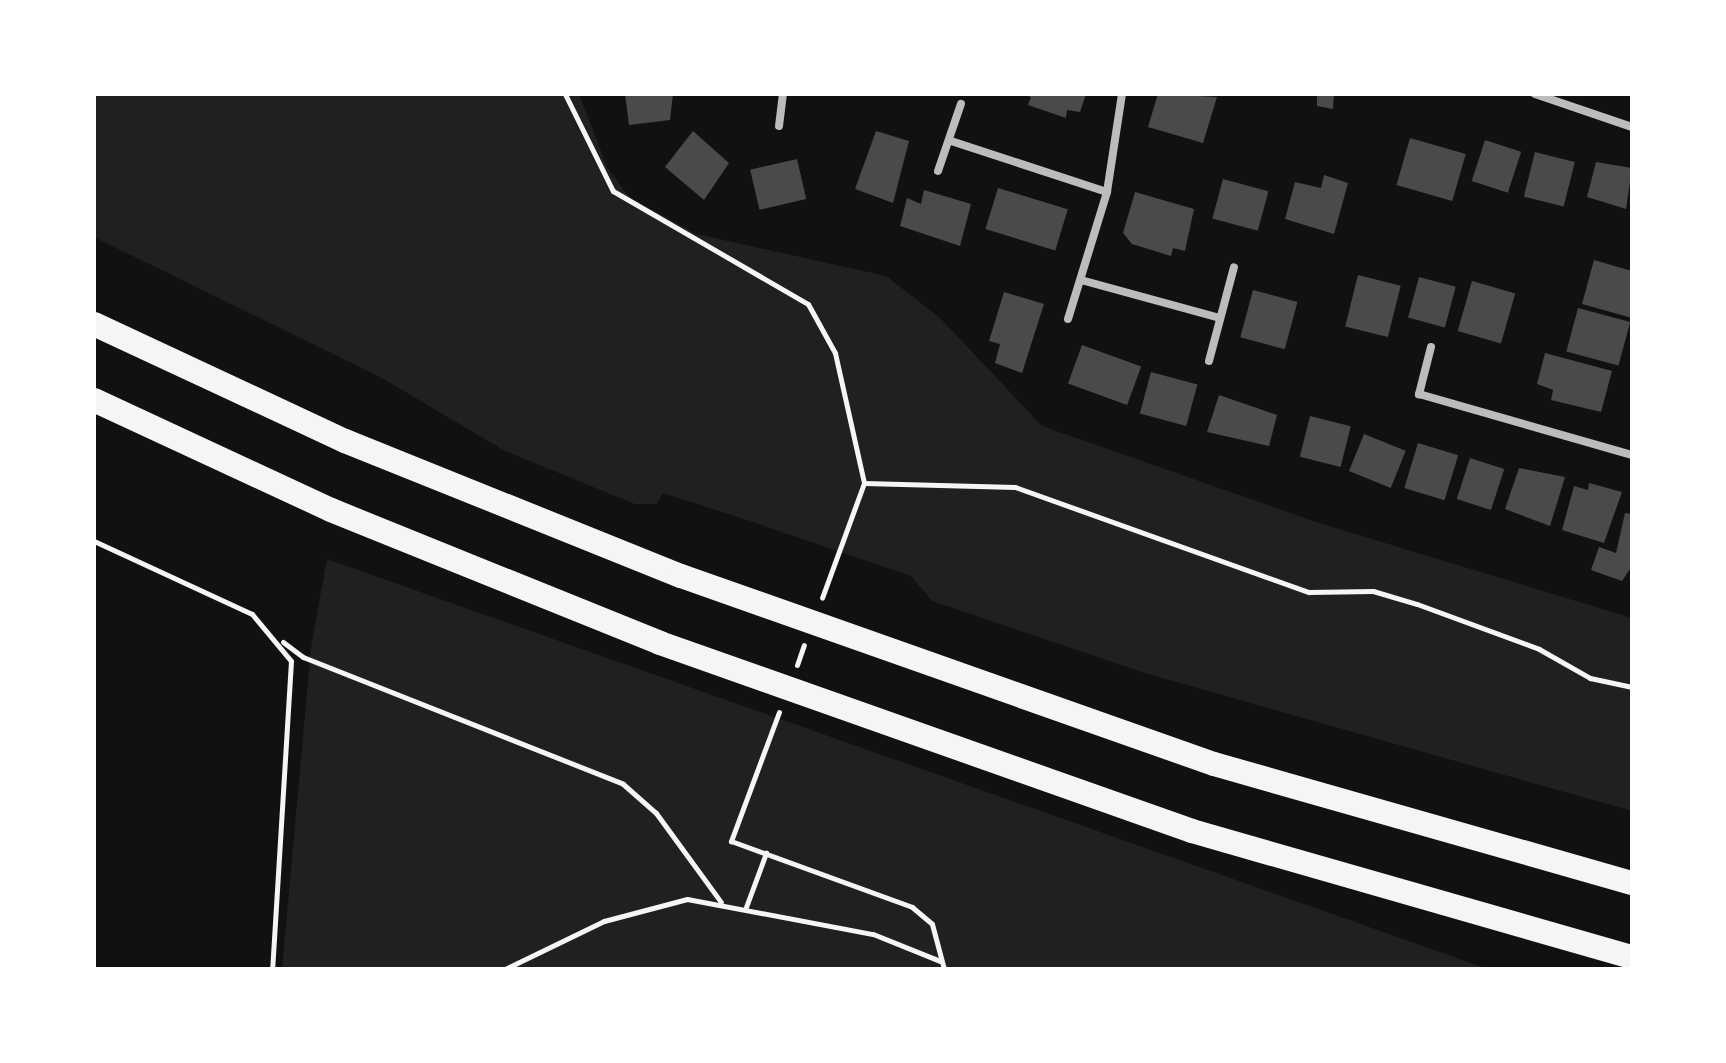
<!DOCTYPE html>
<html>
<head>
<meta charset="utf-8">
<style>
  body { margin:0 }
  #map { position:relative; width:1726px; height:1063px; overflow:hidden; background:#111; font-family:Spectral,serif }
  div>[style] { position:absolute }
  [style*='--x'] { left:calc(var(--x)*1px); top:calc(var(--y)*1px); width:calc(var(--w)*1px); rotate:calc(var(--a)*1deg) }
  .green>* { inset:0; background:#202020 }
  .building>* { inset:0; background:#4a4a4a; transform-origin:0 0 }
  .path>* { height:5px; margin:-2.5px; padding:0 2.5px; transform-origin:2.5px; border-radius:2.5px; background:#f5f5f5 }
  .minor>* { height:8px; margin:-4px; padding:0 4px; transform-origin:4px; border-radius:4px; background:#bcbcbc }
  .motorway>* { height:24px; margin:-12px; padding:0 12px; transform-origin:12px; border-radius:12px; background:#f5f5f5 }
  span { translate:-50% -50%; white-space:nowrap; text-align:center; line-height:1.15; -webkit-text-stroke:6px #fff; paint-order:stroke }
  .frame { position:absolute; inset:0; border:96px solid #fff; pointer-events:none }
</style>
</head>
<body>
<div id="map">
  <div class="green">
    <div style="clip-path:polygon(94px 94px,579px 94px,607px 167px,629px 197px,696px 234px,886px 276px,939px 317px,1042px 426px,1319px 523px,1632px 618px,1632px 811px,1148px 674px,932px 601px,911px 576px,744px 519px,663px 493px,657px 504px,635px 504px,505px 451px,382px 378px,94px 237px)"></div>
    <div style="clip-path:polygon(327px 559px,1488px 969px,282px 969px,311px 648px)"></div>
  </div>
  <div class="building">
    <div style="clip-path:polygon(625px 94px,673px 94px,670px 120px,629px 125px)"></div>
    <div style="clip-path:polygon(1023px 94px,1086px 94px,1080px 112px,1067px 110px,1066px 118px,1028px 105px,1031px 97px)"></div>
    <div style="clip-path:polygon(1158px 94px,1217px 97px,1203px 143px,1148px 127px)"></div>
    <div style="clip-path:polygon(1317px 94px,1334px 94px,1333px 109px,1317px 106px)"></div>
    <div style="clip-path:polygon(693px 131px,729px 163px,704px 200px,665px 167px)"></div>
    <div style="clip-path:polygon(876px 131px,909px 141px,893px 203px,855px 189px)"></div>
    <div style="left:1410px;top:138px;width:58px;height:49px;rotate:16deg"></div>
    <div style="left:1485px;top:140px;width:38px;height:43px;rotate:18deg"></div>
    <div style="left:1535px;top:152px;width:41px;height:46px;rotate:14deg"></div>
    <div style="left:797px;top:159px;width:41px;height:48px;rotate:77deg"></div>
    <div style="clip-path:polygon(1596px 162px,1632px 168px,1626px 209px,1587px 197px)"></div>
    <div style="clip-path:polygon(1324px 175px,1348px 183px,1334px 234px,1285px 219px,1295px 182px,1321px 188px)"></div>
    <div style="left:1223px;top:179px;width:47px;height:41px;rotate:15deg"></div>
    <div style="left:998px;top:188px;width:73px;height:43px;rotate:17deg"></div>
    <div style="clip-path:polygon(924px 190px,971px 204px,960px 246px,900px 226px,907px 198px,921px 204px)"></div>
    <div style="clip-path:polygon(1135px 192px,1194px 209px,1185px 251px,1173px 248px,1171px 256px,1132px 244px,1123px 233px)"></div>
    <div style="clip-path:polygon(1594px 260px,1632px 271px,1632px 318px,1582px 304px)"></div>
    <div style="left:1358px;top:275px;width:44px;height:53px;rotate:14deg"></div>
    <div style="left:1419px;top:277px;width:38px;height:42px;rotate:15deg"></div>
    <div style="left:1472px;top:281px;width:45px;height:52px;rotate:16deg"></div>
    <div style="left:1253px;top:290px;width:46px;height:49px;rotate:15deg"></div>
    <div style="clip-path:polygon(1004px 292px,1044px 304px,1022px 373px,995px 363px,1000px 344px,989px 341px)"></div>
    <div style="left:1578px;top:308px;width:54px;height:45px;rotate:15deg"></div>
    <div style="left:1082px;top:345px;width:63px;height:41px;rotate:20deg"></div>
    <div style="clip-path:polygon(1545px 353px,1612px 371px,1601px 412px,1551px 400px,1553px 390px,1537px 384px)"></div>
    <div style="left:1151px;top:372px;width:48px;height:43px;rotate:15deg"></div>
    <div style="clip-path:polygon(1219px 395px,1277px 415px,1269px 446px,1207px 432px)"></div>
    <div style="left:1310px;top:416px;width:42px;height:42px;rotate:14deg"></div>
    <div style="left:1364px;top:434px;width:45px;height:40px;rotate:22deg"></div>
    <div style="left:1418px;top:443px;width:42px;height:47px;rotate:17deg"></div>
    <div style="left:1470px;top:458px;width:36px;height:43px;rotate:18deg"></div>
    <div style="clip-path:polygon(1519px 468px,1565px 477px,1550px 526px,1505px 509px)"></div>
    <div style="clip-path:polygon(1589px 483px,1622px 492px,1604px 543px,1562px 530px,1574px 486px,1588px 490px)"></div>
    <div style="clip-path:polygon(1625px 513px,1632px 514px,1632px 566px,1622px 581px,1591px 570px,1599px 547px,1616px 553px)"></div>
  </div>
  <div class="path">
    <div style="--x:565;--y:94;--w:108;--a:63.7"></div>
    <div style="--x:613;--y:191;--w:225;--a:30.1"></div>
    <div style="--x:808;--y:304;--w:56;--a:61.1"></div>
    <div style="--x:835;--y:353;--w:133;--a:77.4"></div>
    <div style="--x:864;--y:483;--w:122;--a:110.1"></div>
    <div style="--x:864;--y:483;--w:151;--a:1.5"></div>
    <div style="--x:1015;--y:487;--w:312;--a:19.7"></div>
    <div style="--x:1309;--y:592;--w:64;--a:-0.9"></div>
    <div style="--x:1373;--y:591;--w:46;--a:16.5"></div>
    <div style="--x:1417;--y:604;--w:130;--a:20.2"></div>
    <div style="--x:1539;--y:649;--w:59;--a:29.6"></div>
    <div style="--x:1590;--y:678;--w:43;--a:12.1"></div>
    <div style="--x:94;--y:541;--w:174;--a:24.8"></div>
    <div style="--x:252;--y:614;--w:61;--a:50.3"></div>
    <div style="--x:291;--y:661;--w:309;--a:93.5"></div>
    <div style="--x:283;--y:642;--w:25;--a:37"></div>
    <div style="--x:303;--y:657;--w:344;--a:21.6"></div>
    <div style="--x:623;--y:784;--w:44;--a:41.3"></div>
    <div style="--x:656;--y:813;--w:110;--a:53.9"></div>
    <div style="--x:797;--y:665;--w:21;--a:-71"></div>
    <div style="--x:779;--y:712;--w:138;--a:110.4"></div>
    <div style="--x:731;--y:841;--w:193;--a:20"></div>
    <div style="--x:912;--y:907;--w:26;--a:40"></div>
    <div style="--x:932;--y:924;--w:47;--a:75.1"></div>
    <div style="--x:746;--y:907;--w:58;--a:-69.7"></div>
    <div style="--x:505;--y:969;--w:110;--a:-25.9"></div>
    <div style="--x:604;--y:921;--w:86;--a:-14.8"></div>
    <div style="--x:687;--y:899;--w:189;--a:10.7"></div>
    <div style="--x:873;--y:934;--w:72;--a:21.9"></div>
  </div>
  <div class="minor">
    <div style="--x:1535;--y:94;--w:102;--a:18.8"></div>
    <div style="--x:779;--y:126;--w:32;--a:-83"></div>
    <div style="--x:951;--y:141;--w:164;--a:18.1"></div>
    <div style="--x:938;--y:171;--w:71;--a:-71.1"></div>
    <div style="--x:1081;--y:280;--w:144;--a:15.3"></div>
    <div style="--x:1068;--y:319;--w:133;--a:-72.9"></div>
    <div style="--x:1107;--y:192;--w:99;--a:-81.3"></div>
    <div style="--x:1431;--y:347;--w:49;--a:104.3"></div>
    <div style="--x:1419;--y:394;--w:222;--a:16"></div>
    <div style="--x:1209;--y:361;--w:97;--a:-75.1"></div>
  </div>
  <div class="motorway">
    <div style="--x:94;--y:324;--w:277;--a:25"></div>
    <div style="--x:345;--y:441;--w:362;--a:21.9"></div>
    <div style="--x:681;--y:576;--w:565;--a:19.43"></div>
    <div style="--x:1214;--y:764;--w:435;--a:15.9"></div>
    <div style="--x:94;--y:400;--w:261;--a:24.9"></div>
    <div style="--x:331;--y:510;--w:355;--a:22"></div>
    <div style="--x:660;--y:643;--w:564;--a:19.46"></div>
    <div style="--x:1192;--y:831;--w:458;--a:16"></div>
  </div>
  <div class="frame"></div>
</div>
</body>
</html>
